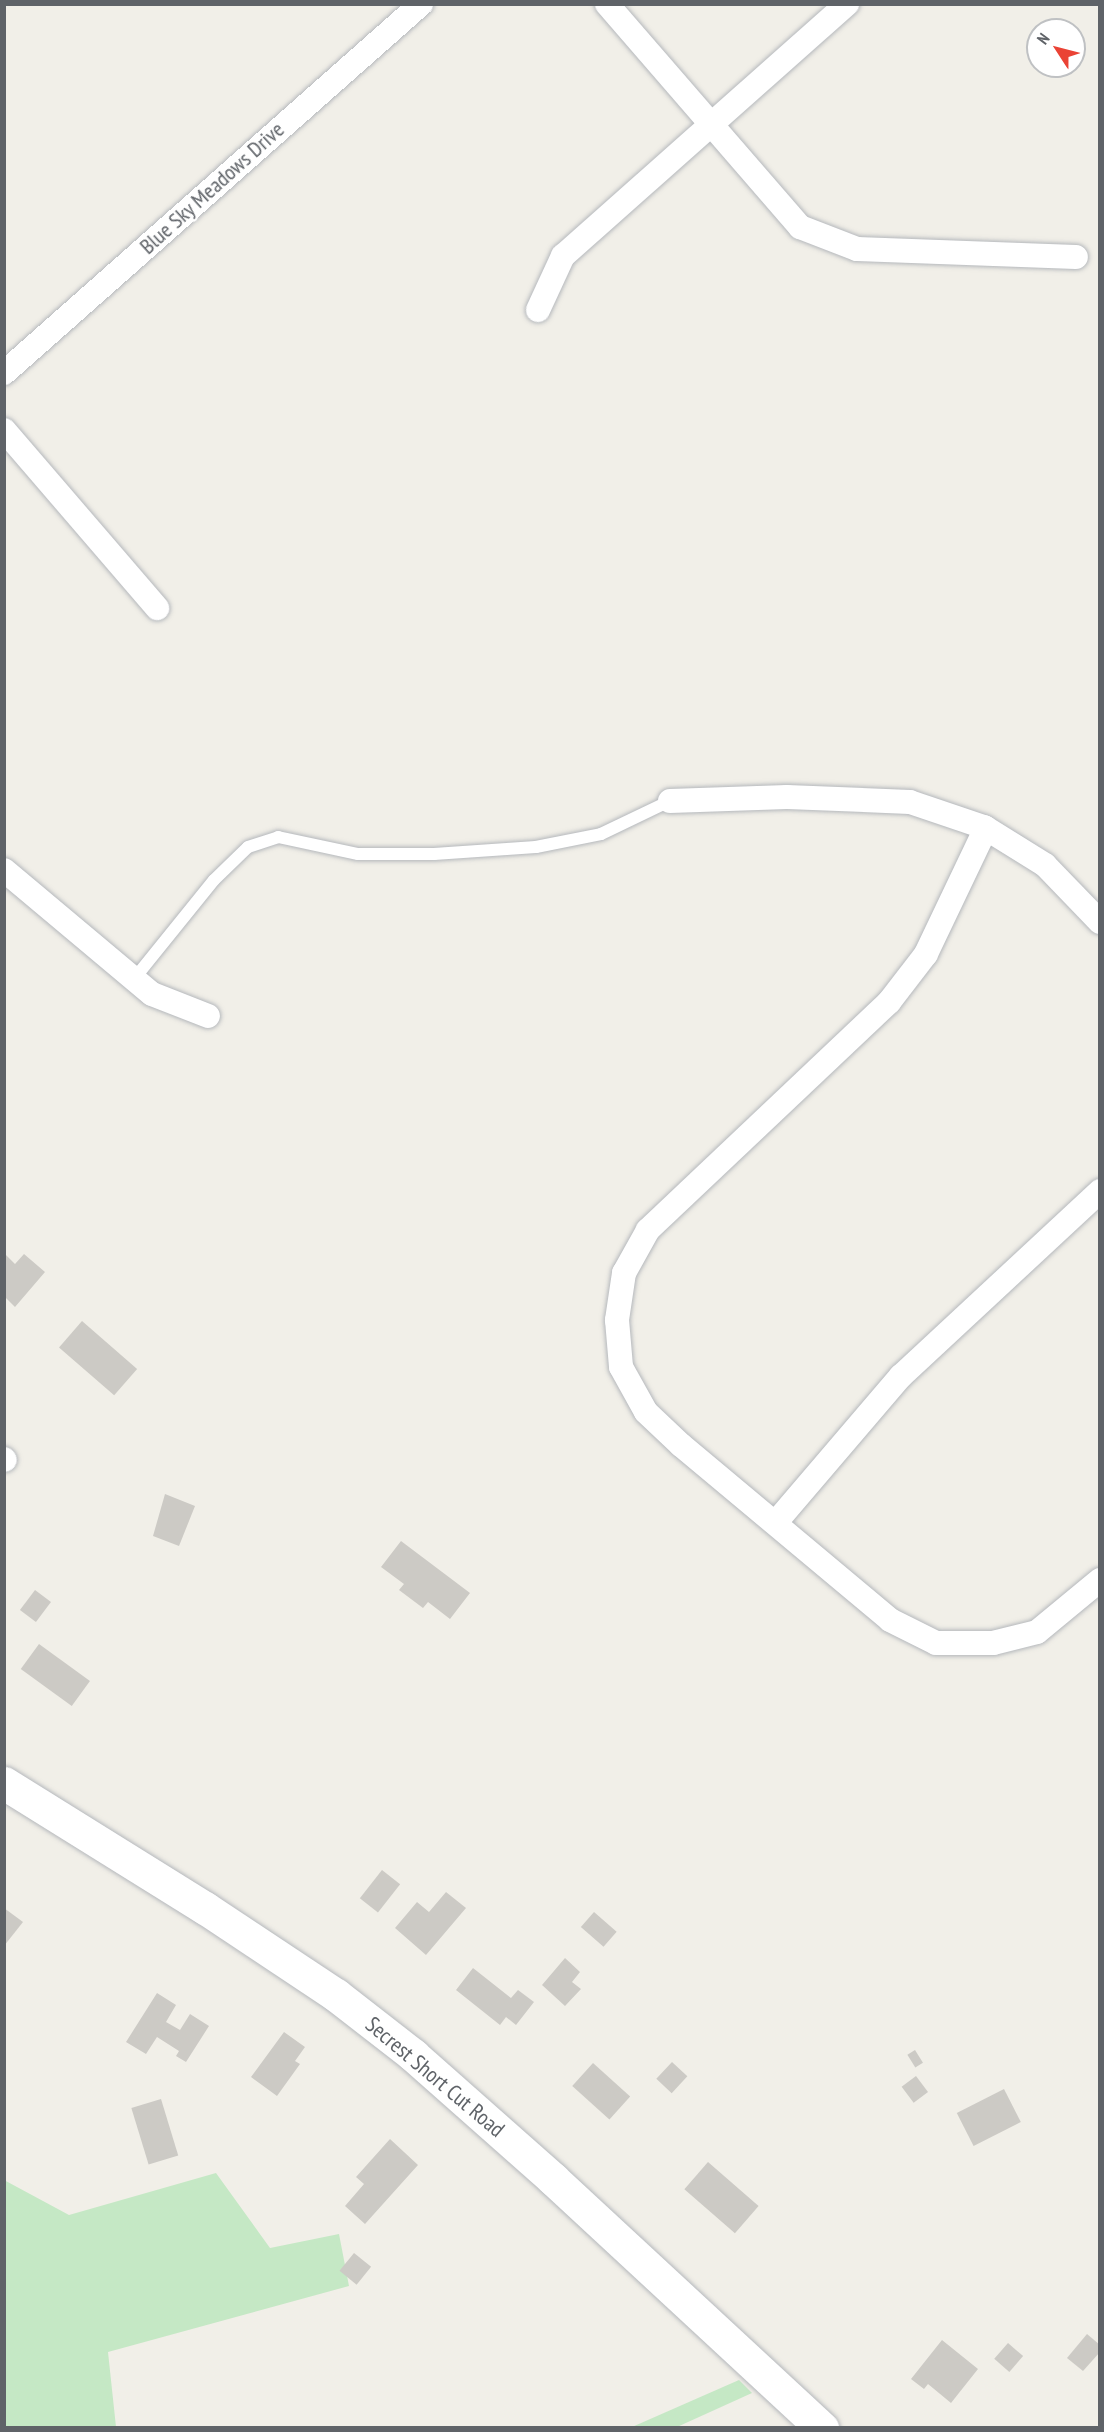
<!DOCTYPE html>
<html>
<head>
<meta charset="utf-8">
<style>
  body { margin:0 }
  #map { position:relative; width:1104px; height:2432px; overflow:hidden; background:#f1efe8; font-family:"PT Sans Narrow",sans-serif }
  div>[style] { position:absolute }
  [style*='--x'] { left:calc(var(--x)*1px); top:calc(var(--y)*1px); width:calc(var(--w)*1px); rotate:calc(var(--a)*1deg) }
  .green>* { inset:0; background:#c5e8c5 }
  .building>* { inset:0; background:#cccac5; transform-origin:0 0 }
  .roads { filter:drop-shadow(0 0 2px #b5b8bc) drop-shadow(0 0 2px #b5b8bc) }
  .lane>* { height:12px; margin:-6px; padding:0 6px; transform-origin:6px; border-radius:6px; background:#fff }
  .street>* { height:24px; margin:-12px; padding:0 12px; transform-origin:12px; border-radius:12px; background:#fff }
  .secondary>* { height:33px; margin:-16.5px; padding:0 16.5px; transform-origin:16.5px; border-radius:16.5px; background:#fff }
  span { translate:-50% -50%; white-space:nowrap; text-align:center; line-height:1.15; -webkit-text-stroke:4.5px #fff; paint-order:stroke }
  .street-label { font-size:22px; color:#5f6368 }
  .frame { position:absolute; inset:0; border:6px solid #5f6368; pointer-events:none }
  .north { position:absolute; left:1026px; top:18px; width:60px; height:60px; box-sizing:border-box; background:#fff; border:2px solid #bfc1c3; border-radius:50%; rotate:306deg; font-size:16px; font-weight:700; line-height:24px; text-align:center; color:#5f6368 }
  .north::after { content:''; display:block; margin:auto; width:21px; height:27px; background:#ea4335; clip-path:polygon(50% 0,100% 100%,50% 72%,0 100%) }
</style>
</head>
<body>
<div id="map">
  <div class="green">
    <div style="clip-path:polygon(216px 2173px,270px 2248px,339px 2234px,349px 2286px,108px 2352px,116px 2427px,5px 2427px,4px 2180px,69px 2215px)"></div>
    <div style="clip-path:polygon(739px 2380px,752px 2393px,677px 2427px,632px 2427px)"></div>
  </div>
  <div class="building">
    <div style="clip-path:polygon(5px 1254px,15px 1264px,24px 1254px,45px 1272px,15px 1307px,5px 1297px)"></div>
    <div style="left:82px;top:1321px;width:73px;height:35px;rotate:41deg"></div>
    <div style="clip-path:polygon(165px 1494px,195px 1506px,179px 1546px,153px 1536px)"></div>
    <div style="clip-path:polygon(401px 1541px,470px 1593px,450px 1619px,428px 1602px,423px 1608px,399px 1590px,404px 1584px,381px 1567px)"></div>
    <div style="left:35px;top:1590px;width:20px;height:25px;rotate:37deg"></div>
    <div style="left:39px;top:1644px;width:63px;height:31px;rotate:36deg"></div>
    <div style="left:382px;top:1870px;width:23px;height:36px;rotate:38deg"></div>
    <div style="clip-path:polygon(446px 1892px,466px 1908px,426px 1955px,395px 1928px,417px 1902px,429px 1912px)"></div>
    <div style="clip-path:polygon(4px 1908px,23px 1922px,4px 1946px)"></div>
    <div style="left:594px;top:1912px;width:30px;height:20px;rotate:41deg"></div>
    <div style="clip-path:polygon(565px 1958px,580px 1972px,572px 1982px,581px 1989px,565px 2006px,542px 1985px)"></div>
    <div style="clip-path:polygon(473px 1968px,511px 1998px,518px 1990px,534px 2002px,516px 2025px,506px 2017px,500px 2025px,456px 1990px)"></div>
    <div style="clip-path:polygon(157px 1993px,176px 2005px,166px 2022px,180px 2030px,190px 2014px,209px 2026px,186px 2062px,176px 2056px,179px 2051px,157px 2037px,146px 2054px,126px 2042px)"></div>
    <div style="clip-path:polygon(284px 2032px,305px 2047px,295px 2061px,300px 2064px,277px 2096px,251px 2077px)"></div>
    <div style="left:915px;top:2050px;width:15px;height:9px;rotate:58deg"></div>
    <div style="left:672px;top:2062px;width:21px;height:23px;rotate:43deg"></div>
    <div style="left:593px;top:2063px;width:50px;height:31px;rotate:42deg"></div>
    <div style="left:916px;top:2076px;width:20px;height:18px;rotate:53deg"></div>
    <div style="left:1004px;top:2089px;width:37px;height:53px;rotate:63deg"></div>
    <div style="left:161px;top:2099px;width:59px;height:31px;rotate:73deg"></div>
    <div style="clip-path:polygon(390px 2139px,418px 2165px,365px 2224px,345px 2206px,364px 2184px,356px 2177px)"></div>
    <div style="left:708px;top:2162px;width:67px;height:36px;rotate:41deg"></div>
    <div style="left:354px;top:2253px;width:22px;height:23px;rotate:39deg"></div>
    <div style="clip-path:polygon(1087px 2334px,1100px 2345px,1100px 2352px,1083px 2371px,1067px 2358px)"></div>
    <div style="clip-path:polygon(942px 2340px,978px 2369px,951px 2403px,928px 2384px,924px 2389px,911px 2379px)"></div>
    <div style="left:1008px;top:2343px;width:20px;height:21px;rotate:41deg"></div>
  </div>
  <div class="roads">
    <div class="lane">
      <div style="--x:134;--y:979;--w:127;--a:-51.1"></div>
      <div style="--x:214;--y:880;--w:47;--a:-44.1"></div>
      <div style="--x:248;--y:847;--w:32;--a:-18"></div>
      <div style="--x:278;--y:837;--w:82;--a:12"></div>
      <div style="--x:358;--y:854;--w:76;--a:0"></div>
      <div style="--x:434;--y:854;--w:102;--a:-3.9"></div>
      <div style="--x:536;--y:847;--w:66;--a:-11.3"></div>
      <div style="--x:601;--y:834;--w:76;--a:-25.6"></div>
    </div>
    <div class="street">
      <div style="--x:607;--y:4;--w:295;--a:49.1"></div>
      <div style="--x:800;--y:227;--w:61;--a:21.1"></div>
      <div style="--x:857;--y:249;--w:219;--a:2.1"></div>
      <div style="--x:538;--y:310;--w:60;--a:-65.2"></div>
      <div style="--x:563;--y:256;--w:380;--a:-41.6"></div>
      <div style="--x:4;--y:373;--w:557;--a:-41.51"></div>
      <div style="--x:4;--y:430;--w:235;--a:49.3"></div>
      <div style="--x:670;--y:801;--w:117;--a:-2"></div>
      <div style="--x:787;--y:797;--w:123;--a:2.3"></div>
      <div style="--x:910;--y:802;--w:78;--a:18.7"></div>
      <div style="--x:984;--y:827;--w:72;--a:31.9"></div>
      <div style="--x:1045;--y:865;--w:79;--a:46"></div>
      <div style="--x:986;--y:828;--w:140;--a:115.5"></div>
      <div style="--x:926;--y:954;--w:61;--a:127.6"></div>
      <div style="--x:889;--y:1002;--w:332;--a:136.6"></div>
      <div style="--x:648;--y:1230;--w:49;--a:119.2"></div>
      <div style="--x:624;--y:1273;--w:48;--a:98.5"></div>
      <div style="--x:617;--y:1320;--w:47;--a:85.1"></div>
      <div style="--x:621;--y:1367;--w:51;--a:60.9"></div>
      <div style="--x:646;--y:1412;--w:48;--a:43.3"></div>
      <div style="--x:681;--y:1445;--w:273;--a:39.9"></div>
      <div style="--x:890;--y:1620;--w:51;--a:26.6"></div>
      <div style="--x:936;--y:1643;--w:57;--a:0"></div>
      <div style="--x:993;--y:1643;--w:45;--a:-14"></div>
      <div style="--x:1037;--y:1632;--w:82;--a:-39.5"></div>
      <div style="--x:4;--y:870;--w:193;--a:40"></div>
      <div style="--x:152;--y:994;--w:60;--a:21.4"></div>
      <div style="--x:4;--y:1459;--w:1;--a:45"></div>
      <div style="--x:777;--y:1521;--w:191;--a:-49.5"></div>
      <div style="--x:901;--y:1376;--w:272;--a:-42.9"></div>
    </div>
    <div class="secondary">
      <div style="--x:4;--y:1783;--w:237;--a:31.9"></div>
      <div style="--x:205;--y:1908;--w:157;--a:33.6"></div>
      <div style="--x:336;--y:1995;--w:98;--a:37.9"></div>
      <div style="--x:413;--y:2055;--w:187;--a:41.5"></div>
      <div style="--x:553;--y:2179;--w:367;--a:42.8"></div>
    </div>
  </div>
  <div class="street-label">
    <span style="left:212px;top:188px;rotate:-42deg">Blue Sky Meadows Drive</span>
    <span style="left:435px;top:2077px;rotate:40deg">Secrest Short Cut Road</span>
  </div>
  <div class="frame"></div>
  <div class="north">N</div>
</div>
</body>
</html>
